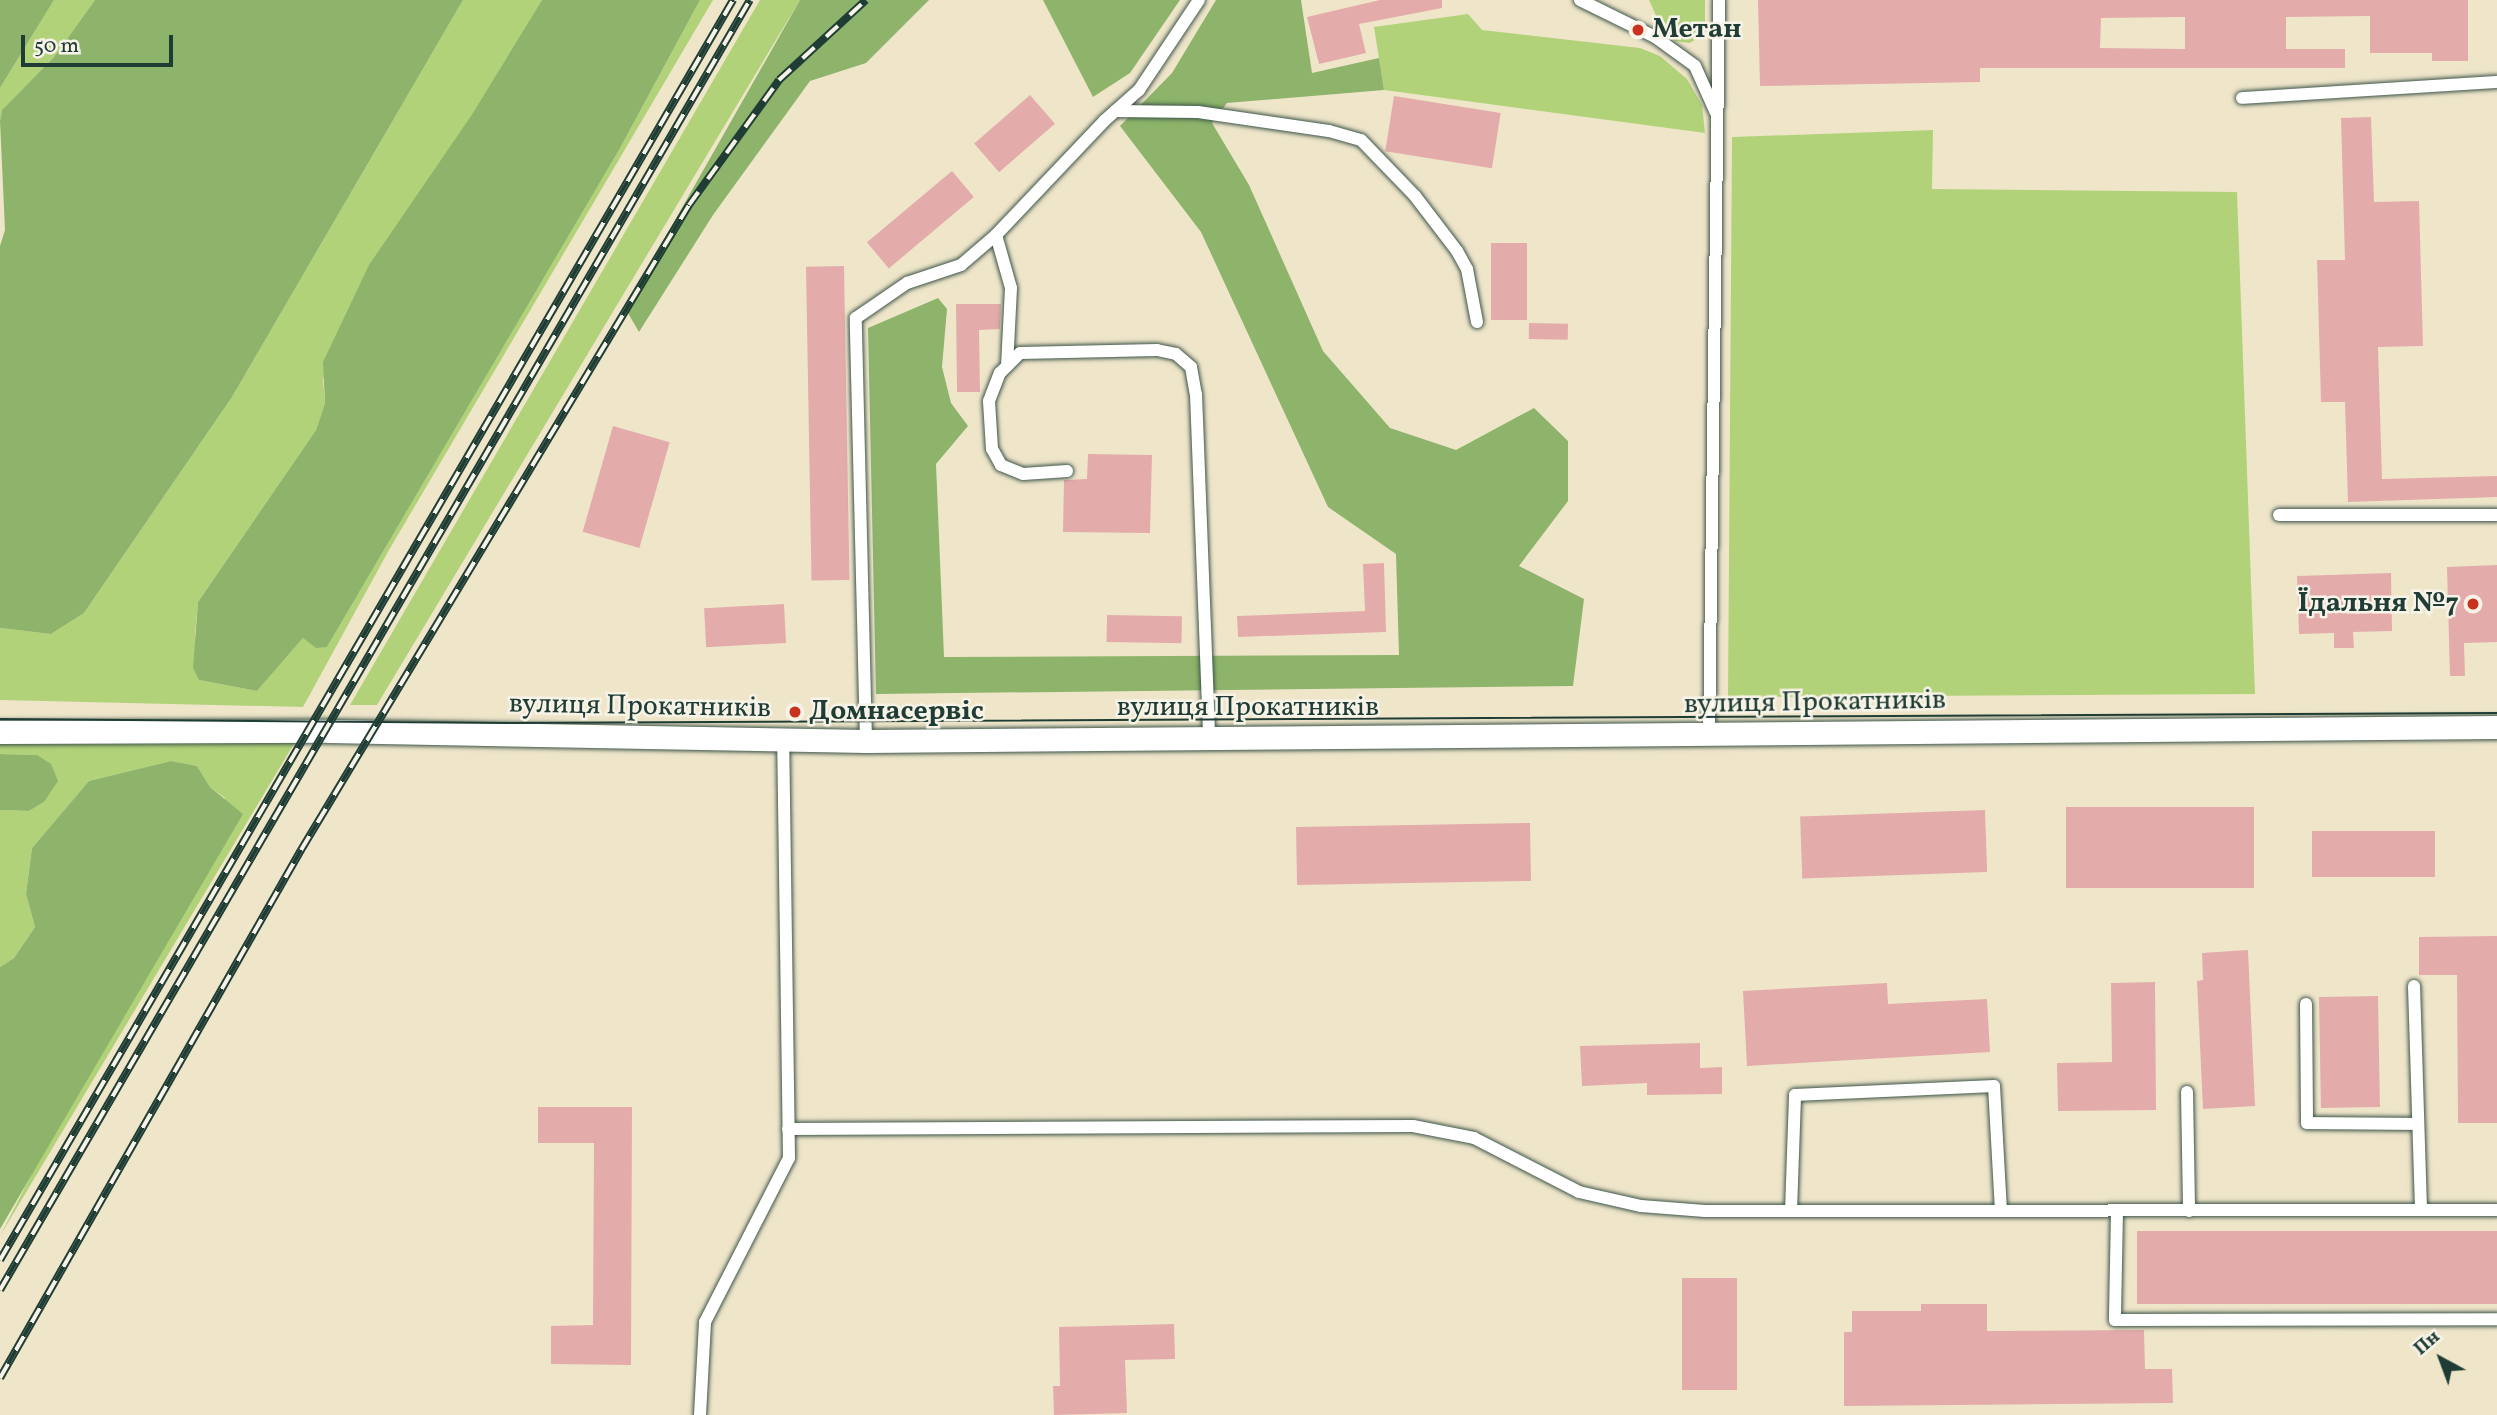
<!DOCTYPE html>
<html>
<head>
<meta charset="utf-8">
<style>
  body { margin:0 }
  #map { position:relative; width:2497px; height:1415px; overflow:hidden; background:#efe6ca; font-family:Vollkorn,serif }
  div>[style] { position:absolute }
  [style*='--x'] { left:calc(var(--x)*1px); top:calc(var(--y)*1px); width:calc(var(--w)*1px); rotate:calc(var(--a)*1deg) }
  .green>* { inset:0; background:#b2d27a }
  .forest>* { inset:0; background:#8db46a }
  .building>* { inset:0; background:#e3acab; transform-origin:0 0 }
  .roads { filter:drop-shadow(0 0 2px #3e564a) drop-shadow(0 0 2px #3e564a) }
  .service>* { height:12px; margin:-6px; padding:0 6px; transform-origin:6px; border-radius:6px; background:#fff }
  .minor>* { height:23px; margin:-11.5px; padding:0 11.5px; transform-origin:11.5px; border-radius:11.5px; background:#fff }
  .tram>* { height:2px; margin:-1px; padding:0 1px; transform-origin:1px; border-radius:1px; background:#1f3d34 }
  .rail>* { height:8px; margin-top:-4px; transform-origin:0; background:repeating-linear-gradient(90deg,#f7f3e8 0 16px,#1f3d34 0 32px); box-sizing:border-box; border-block:2px solid #1f3d34 }
  .dots>* { width:19px; height:19px; translate:-50% -50%; box-sizing:border-box; border:4px solid #f7f3e8; border-radius:50% }
  span { translate:-50% -50%; white-space:nowrap; text-align:center; line-height:1.15; -webkit-text-stroke:5px #f7f3e8; paint-order:stroke }
  .poi-label { font-size:28px; color:#1f3d34; font-weight:700 }
  .left { translate:0 -50%; text-align:left }
  .right { translate:-100% -50%; text-align:right }
  .street-label { font-size:28px; color:#1f3d34 }
  .north { position:absolute; left:2406px; top:1324px; width:70px; height:70px; -webkit-text-stroke:5px #f7f3e8; paint-order:stroke; rotate:319deg; font-size:19px; font-weight:700; line-height:28px; text-align:center; color:#1f3d34 }
  .north::after { content:''; display:block; margin:auto; width:24px; height:32px; background:#1f3d34; clip-path:polygon(50% 0,100% 100%,50% 72%,0 100%) }
  .scale { position:absolute; left:21px; top:35px; width:152px; height:32px; box-sizing:border-box; border:4px solid #1f3d34; border-top:0; padding-left:9px; font-size:21px; line-height:24px; white-space:nowrap; color:#1f3d34; -webkit-text-stroke:5px #f7f3e8; paint-order:stroke }
</style>
</head>
<body>
<div id="map">
  <div class="green">
    <div style="clip-path:polygon(54px 0,95px 0,54px 57px,2px 110px,0 121px,0 88px)"></div>
    <div style="clip-path:polygon(463px 0,542px 0,323px 379px,325px 403px,316px 430px,198px 602px,195px 634px,199px 680px,257px 691px,303px 638px,327px 647px,619px 150px,700px 0,713px 0,389px 550px,303px 707px,0 700px,0 628px,51px 634px,84px 613px,232px 397px)"></div>
    <div style="clip-path:polygon(760px 0,800px 0,377px 705px,350px 705px)"></div>
    <div style="clip-path:polygon(1649px 0,1705px 0,1705px 33px,1690px 43px,1675px 41px,1662px 29px)"></div>
    <div style="clip-path:polygon(1468px 14px,1482px 30px,1640px 48px,1660px 56px,1687px 79px,1702px 105px,1705px 133px,1384px 90px,1374px 27px)"></div>
    <div style="clip-path:polygon(1933px 130px,1932px 189px,2237px 192px,2255px 694px,1728px 697px,1732px 137px)"></div>
    <div style="clip-path:polygon(0 741px,295px 742px,0 1236px,225px 798px,210px 787px,197px 766px,171px 761px,89px 781px,32px 848px,26px 894px,35px 927px,14px 958px,0 967px,0 810px,29px 811px,44px 802px,37px 755px,0 754px)"></div>
  </div>
  <div class="forest">
    <div style="clip-path:polygon(0 0,54px 0,0 88px)"></div>
    <div style="clip-path:polygon(95px 0,463px 0,232px 397px,84px 613px,51px 634px,0 628px,0 246px,5px 230px,0 121px,2px 110px,54px 57px)"></div>
    <div style="clip-path:polygon(542px 0,700px 0,619px 150px,327px 647px,316px 648px,303px 638px,257px 691px,199px 680px,193px 668px,198px 602px,316px 430px,325px 403px,323px 362px,369px 265px,473px 113px)"></div>
    <div style="clip-path:polygon(800px 0,929px 0,866px 63px,810px 81px,713px 215px,639px 332px,625px 308px)"></div>
    <div style="clip-path:polygon(1043px 0,1180px 0,1130px 73px,1093px 97px)"></div>
    <div style="clip-path:polygon(1216px 0,1301px 0,1312px 73px,1379px 58px,1384px 90px,1227px 103px,1212px 123px,1249px 185px,1323px 351px,1390px 428px,1456px 450px,1534px 408px,1568px 441px,1568px 501px,1519px 566px,1584px 599px,1573px 686px,876px 694px,868px 328px,938px 298px,947px 309px,942px 367px,951px 403px,968px 426px,936px 464px,944px 657px,1399px 655px,1396px 554px,1328px 507px,1201px 232px,1120px 126px,1172px 73px)"></div>
    <div style="clip-path:polygon(0 754px,37px 755px,51px 764px,58px 781px,44px 802px,29px 811px,0 810px)"></div>
    <div style="clip-path:polygon(171px 761px,197px 766px,210px 787px,243px 814px,0 1229px,0 967px,14px 958px,35px 927px,26px 894px,32px 848px,89px 781px)"></div>
  </div>
  <div class="building">
    <div style="clip-path:polygon(1380px 0,1442px 0,1442px 8px,1359px 24px,1366px 53px,1319px 64px,1307px 17px)"></div>
    <div style="clip-path:polygon(evenodd,1758px 0,2468px 0,2468px 61px,2432px 61px,2432px 53px,2370px 53px,2370px 16px,2286px 17px,2286px 49px,2345px 49px,2345px 68px,1980px 68px,1980px 82px,1760px 86px,1758px 0,2185px 17px,2185px 49px,2100px 48px,2101px 18px,2185px 17px)"></div>
    <div style="left:1030px;top:95px;width:38px;height:74px;rotate:49deg"></div>
    <div style="left:1394px;top:96px;width:108px;height:56px;rotate:9deg"></div>
    <div style="clip-path:polygon(2371px 117px,2374px 202px,2419px 201px,2423px 346px,2378px 347px,2382px 479px,2497px 476px,2497px 497px,2348px 502px,2345px 402px,2321px 402px,2317px 260px,2345px 260px,2341px 118px)"></div>
    <div style="left:952px;top:171px;width:34px;height:111px;rotate:50deg"></div>
    <div style="left:1491px;top:243px;width:36px;height:77px"></div>
    <div style="left:844px;top:266px;width:314px;height:38px;rotate:89deg"></div>
    <div style="clip-path:polygon(956px 304px,1001px 304px,1000px 329px,979px 330px,980px 392px,957px 392px)"></div>
    <div style="left:1529px;top:323px;width:39px;height:16px;rotate:1deg"></div>
    <div style="left:613px;top:426px;width:59px;height:110px;rotate:16deg"></div>
    <div style="clip-path:polygon(1088px 454px,1152px 455px,1150px 533px,1063px 532px,1064px 480px,1087px 479px)"></div>
    <div style="clip-path:polygon(1384px 563px,1386px 632px,1238px 637px,1237px 616px,1365px 611px,1363px 564px)"></div>
    <div style="clip-path:polygon(2497px 565px,2497px 642px,2464px 643px,2465px 676px,2450px 676px,2447px 567px)"></div>
    <div style="clip-path:polygon(2391px 573px,2392px 631px,2353px 632px,2354px 648px,2334px 648px,2334px 633px,2299px 634px,2297px 576px)"></div>
    <div style="left:784px;top:604px;width:39px;height:80px;rotate:87deg"></div>
    <div style="left:1107px;top:615px;width:75px;height:27px;rotate:1deg"></div>
    <div style="left:2066px;top:807px;width:188px;height:81px"></div>
    <div style="left:1985px;top:810px;width:62px;height:185px;rotate:88deg"></div>
    <div style="left:1530px;top:823px;width:58px;height:234px;rotate:89deg"></div>
    <div style="left:2435px;top:831px;width:46px;height:123px;rotate:90deg"></div>
    <div style="clip-path:polygon(2497px 936px,2497px 1123px,2458px 1123px,2457px 975px,2419px 975px,2419px 937px)"></div>
    <div style="clip-path:polygon(2248px 950px,2255px 1106px,2203px 1109px,2197px 981px,2203px 980px,2202px 953px)"></div>
    <div style="clip-path:polygon(2155px 982px,2156px 1110px,2058px 1111px,2057px 1063px,2112px 1062px,2111px 983px)"></div>
    <div style="clip-path:polygon(1887px 983px,1888px 1004px,1987px 999px,1990px 1052px,1747px 1066px,1743px 991px)"></div>
    <div style="left:2378px;top:996px;width:111px;height:59px;rotate:89deg"></div>
    <div style="clip-path:polygon(1700px 1043px,1700px 1068px,1722px 1067px,1722px 1094px,1647px 1095px,1647px 1083px,1582px 1086px,1580px 1046px)"></div>
    <div style="clip-path:polygon(538px 1107px,632px 1107px,631px 1365px,551px 1364px,551px 1326px,593px 1325px,594px 1143px,538px 1143px)"></div>
    <div style="left:2497px;top:1231px;width:73px;height:360px;rotate:90deg"></div>
    <div style="left:1682px;top:1278px;width:55px;height:112px"></div>
    <div style="clip-path:polygon(1921px 1304px,1987px 1304px,1987px 1331px,2144px 1330px,2145px 1369px,2172px 1369px,2173px 1403px,1844px 1406px,1844px 1332px,1852px 1332px,1852px 1311px,1921px 1311px)"></div>
    <div style="clip-path:polygon(1174px 1324px,1175px 1359px,1125px 1360px,1127px 1413px,1054px 1415px,1053px 1386px,1060px 1386px,1059px 1327px)"></div>
  </div>
  <div class="roads">
    <div class="service">
      <div style="--x:1580;--y:0;--w:84;--a:26.3"></div>
      <div style="--x:1655;--y:37;--w:49;--a:35.9"></div>
      <div style="--x:1695;--y:66;--w:51;--a:65.9"></div>
      <div style="--x:2242;--y:98;--w:256;--a:-3.6"></div>
      <div style="--x:1115;--y:111;--w:83;--a:0.7"></div>
      <div style="--x:1198;--y:112;--w:132;--a:8.3"></div>
      <div style="--x:1329;--y:131;--w:33;--a:16"></div>
      <div style="--x:1361;--y:140;--w:78;--a:46"></div>
      <div style="--x:1415;--y:196;--w:69;--a:52.6"></div>
      <div style="--x:1457;--y:251;--w:21;--a:61"></div>
      <div style="--x:1467;--y:269;--w:54;--a:79.3"></div>
      <div style="--x:996;--y:235;--w:55;--a:74.2"></div>
      <div style="--x:1011;--y:288;--w:78;--a:92.9"></div>
      <div style="--x:1067;--y:471;--w:44;--a:176.1"></div>
      <div style="--x:1023;--y:474;--w:24;--a:-158"></div>
      <div style="--x:1001;--y:465;--w:18;--a:-119"></div>
      <div style="--x:992;--y:449;--w:48;--a:-93.6"></div>
      <div style="--x:989;--y:401;--w:30;--a:-69"></div>
      <div style="--x:1000;--y:373;--w:28;--a:-45"></div>
      <div style="--x:1020;--y:353;--w:137;--a:-1.3"></div>
      <div style="--x:1157;--y:350;--w:19;--a:12"></div>
      <div style="--x:1176;--y:354;--w:20;--a:41"></div>
      <div style="--x:1191;--y:367;--w:27;--a:80"></div>
      <div style="--x:1196;--y:394;--w:344;--a:87.8"></div>
      <div style="--x:2279;--y:515;--w:218;--a:0"></div>
      <div style="--x:1709;--y:734;--w:734;--a:-89.22"></div>
      <div style="--x:866;--y:741;--w:423;--a:-91.4"></div>
      <div style="--x:856;--y:318;--w:62;--a:-34.5"></div>
      <div style="--x:907;--y:283;--w:57;--a:-18.4"></div>
      <div style="--x:961;--y:265;--w:46;--a:-40.6"></div>
      <div style="--x:996;--y:235;--w:157;--a:-46.5"></div>
      <div style="--x:1104;--y:121;--w:47;--a:-41.5"></div>
      <div style="--x:1139;--y:90;--w:108;--a:-56.3"></div>
      <div style="--x:2414;--y:986;--w:224;--a:88.2"></div>
      <div style="--x:2306;--y:1004;--w:119;--a:89.5"></div>
      <div style="--x:2307;--y:1123;--w:111;--a:0.5"></div>
      <div style="--x:2187;--y:1092;--w:119;--a:89"></div>
      <div style="--x:788;--y:1129;--w:625;--a:-0.28"></div>
      <div style="--x:1413;--y:1126;--w:62;--a:11.1"></div>
      <div style="--x:1474;--y:1138;--w:118;--a:27.2"></div>
      <div style="--x:1579;--y:1192;--w:64;--a:12.7"></div>
      <div style="--x:1641;--y:1206;--w:64;--a:4.5"></div>
      <div style="--x:1705;--y:1211;--w:792;--a:-0.07"></div>
      <div style="--x:1791;--y:1211;--w:116;--a:-88"></div>
      <div style="--x:1795;--y:1095;--w:199;--a:-2.6"></div>
      <div style="--x:1994;--y:1086;--w:125;--a:86.8"></div>
      <div style="--x:2117;--y:1211;--w:109;--a:91.1"></div>
      <div style="--x:2115;--y:1320;--w:382;--a:-0.1"></div>
      <div style="--x:700;--y:1415;--w:93;--a:-86.9"></div>
      <div style="--x:705;--y:1322;--w:184;--a:-62.9"></div>
      <div style="--x:789;--y:1158;--w:418;--a:-90.8"></div>
    </div>
    <div class="minor">
      <div style="--x:0;--y:732;--w:329;--a:-0.2"></div>
      <div style="--x:329;--y:731;--w:537;--a:1.07"></div>
      <div style="--x:866;--y:741;--w:1631;--a:-0.49"></div>
    </div>
  </div>
  <div class="tram">
    <div style="--x:0;--y:719;--w:507;--a:0.45"></div>
    <div style="--x:507;--y:723;--w:1990;--a:-0.29"></div>
  </div>
  <div class="rail">
    <div style="--x:0;--y:1260;--w:1458;--a:-59.81"></div>
    <div style="--x:0;--y:1290;--w:1492;--a:-59.83"></div>
    <div style="--x:0;--y:1378;--w:608;--a:-60.31"></div>
    <div style="--x:301;--y:850;--w:753;--a:-58.97"></div>
    <div style="--x:689;--y:205;--w:154;--a:-54.2"></div>
    <div style="--x:779;--y:80;--w:118;--a:-42.6"></div>
  </div>
  <div class="dots">
    <div style="left:1638px;top:30px;background:#c8321e"></div>
    <div style="left:2473px;top:604px;background:#c8321e"></div>
    <div style="left:795px;top:712px;background:#c8321e"></div>
  </div>
  <div class="poi-label">
    <span class="left" style="left:1652px;top:30px">Метан</span>
    <span class="right" style="left:2459px;top:604px">Їдальня №7</span>
    <span class="left" style="left:809px;top:712px">Домнасервіс</span>
  </div>
  <div class="street-label">
    <span style="left:1815px;top:703px;rotate:-1deg">вулиця Прокатників</span>
    <span style="left:640px;top:707px;rotate:1deg">вулиця Прокатників</span>
    <span style="left:1248px;top:708px">вулиця Прокатників</span>
  </div>
  <div class="north">Пн</div>
  <div class="scale">50 m</div>
</div>
</body>
</html>
